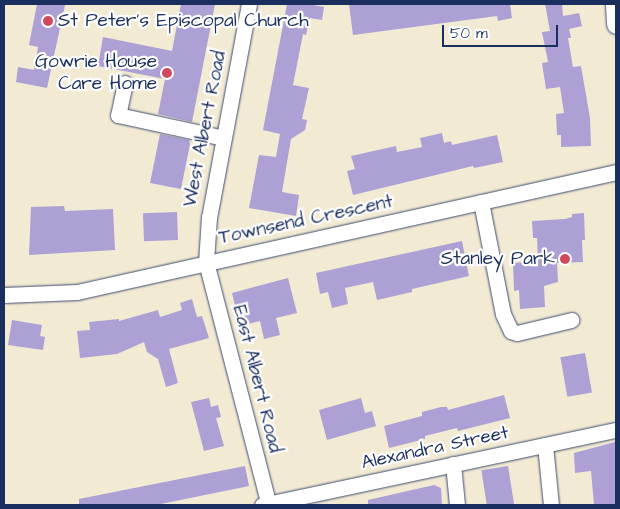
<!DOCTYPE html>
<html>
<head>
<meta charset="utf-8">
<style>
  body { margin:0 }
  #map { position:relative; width:620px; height:509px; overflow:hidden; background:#f3ead4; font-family:"Architects Daughter",sans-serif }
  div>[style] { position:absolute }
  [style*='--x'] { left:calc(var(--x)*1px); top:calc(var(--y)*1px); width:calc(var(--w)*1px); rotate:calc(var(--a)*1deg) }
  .building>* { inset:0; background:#aca0d4; transform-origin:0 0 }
  .roads { filter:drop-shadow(0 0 1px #3b4b70) drop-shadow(0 0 1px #3b4b70) }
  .minor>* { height:15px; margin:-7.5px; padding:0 7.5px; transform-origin:7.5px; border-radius:7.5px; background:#fff }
  .major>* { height:19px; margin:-9.5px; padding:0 9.5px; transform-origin:9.5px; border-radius:9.5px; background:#fff }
  .dots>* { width:14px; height:14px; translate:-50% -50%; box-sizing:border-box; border:2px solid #fff; border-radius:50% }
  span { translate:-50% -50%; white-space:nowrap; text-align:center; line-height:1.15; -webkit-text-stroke:4.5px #fff; paint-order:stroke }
  .poi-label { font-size:19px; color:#1b2f5e }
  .left { translate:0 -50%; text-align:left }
  .right { translate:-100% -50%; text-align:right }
  .street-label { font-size:19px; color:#1b2f5e }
  .frame { position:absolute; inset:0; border:5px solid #1b2f5e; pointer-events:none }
  .scale { position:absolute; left:442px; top:25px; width:116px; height:22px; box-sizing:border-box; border:2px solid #1b2f5e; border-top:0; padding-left:6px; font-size:15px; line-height:18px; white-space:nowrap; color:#1b2f5e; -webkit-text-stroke:4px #fff; paint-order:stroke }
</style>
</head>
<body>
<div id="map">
  <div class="building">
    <div style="clip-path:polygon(37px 4px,65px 5px,47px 88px,16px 82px,18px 67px,34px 70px,38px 47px,29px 45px)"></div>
    <div style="clip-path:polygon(181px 4px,215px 4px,192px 122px,158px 114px,165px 79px,98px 66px,103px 37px,172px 51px)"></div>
    <div style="clip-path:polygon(287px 4px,308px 4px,324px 7px,322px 20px,310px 18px,306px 35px,303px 34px,293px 85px,309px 88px,302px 119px,307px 120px,305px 130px,291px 139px,282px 192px,299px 195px,296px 216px,249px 208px,259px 155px,276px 157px,280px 134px,263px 130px)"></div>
    <div style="clip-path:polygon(349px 4px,510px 4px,512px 18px,498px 21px,497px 16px,353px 35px)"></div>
    <div style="clip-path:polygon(545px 4px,562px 4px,563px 16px,579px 13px,582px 26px,569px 29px,571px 38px,568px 38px,573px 67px,581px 66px,590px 118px,591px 146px,561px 147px,561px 135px,557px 135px,556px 114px,564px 113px,560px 87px,546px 89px,542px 63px,548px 62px,542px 32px,550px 31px)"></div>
    <div style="clip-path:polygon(442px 133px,444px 143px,451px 141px,452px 145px,497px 135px,503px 162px,474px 168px,473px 166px,353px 195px,347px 171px,355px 169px,351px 156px,396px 146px,397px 152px,422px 147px,420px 138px)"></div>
    <div style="clip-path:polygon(160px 134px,189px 140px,190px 144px,181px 189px,150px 183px)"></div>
    <div style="clip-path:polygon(64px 206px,65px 211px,113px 209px,115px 250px,29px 255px,31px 207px)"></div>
    <div style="left:177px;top:212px;width:28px;height:34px;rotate:88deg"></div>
    <div style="clip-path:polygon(584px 213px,585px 240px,582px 240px,583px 262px,557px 263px,558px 282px,544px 286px,545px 307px,520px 309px,519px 290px,514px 291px,513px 263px,538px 261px,537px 238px,533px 238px,532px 221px,565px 219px,572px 217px,572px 214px)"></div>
    <div style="clip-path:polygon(462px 241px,469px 276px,412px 289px,412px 292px,377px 300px,373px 282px,345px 288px,348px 304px,332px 308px,328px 292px,320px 294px,316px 273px)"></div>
    <div style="clip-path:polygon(288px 278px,297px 313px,276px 318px,280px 335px,264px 339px,260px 321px,240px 326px,232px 293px)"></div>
    <div style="clip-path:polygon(192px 299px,197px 317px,202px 316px,209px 338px,169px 349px,178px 383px,166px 387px,158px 359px,147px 352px,144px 342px,117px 354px,80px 358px,77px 331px,90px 330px,89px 322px,119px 319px,119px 321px,158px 310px,160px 317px,182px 310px,180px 303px)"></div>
    <div style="clip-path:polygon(12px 320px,42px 325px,40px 336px,45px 337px,43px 350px,8px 345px)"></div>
    <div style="left:585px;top:353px;width:40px;height:25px;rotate:80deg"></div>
    <div style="clip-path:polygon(504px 395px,510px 418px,458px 431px,457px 428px,425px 436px,425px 439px,389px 448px,384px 426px,422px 416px,422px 412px,441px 407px,447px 407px,448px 410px)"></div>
    <div style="clip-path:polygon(209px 398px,211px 407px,218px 405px,221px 417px,216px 418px,224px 446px,204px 451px,191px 402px)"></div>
    <div style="clip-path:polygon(361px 398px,365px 413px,372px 411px,376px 426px,327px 440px,319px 410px)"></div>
    <div style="clip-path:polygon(615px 442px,616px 505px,594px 505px,591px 471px,575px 473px,574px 453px)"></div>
    <div style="clip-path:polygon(245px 466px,249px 486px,156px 505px,79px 505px,79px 499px)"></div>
    <div style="left:508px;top:466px;width:39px;height:27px;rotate:81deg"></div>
    <div style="clip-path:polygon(434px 485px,441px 488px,442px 505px,368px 505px,368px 500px)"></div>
  </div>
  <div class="roads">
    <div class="minor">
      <div style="--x:249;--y:4;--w:217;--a:100.6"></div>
      <div style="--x:209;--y:217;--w:45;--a:93.8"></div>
      <div style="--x:206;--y:262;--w:251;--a:75.5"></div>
      <div style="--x:125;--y:83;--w:33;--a:102"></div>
      <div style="--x:118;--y:115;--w:108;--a:12.2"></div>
      <div style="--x:481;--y:202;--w:114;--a:78.9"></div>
      <div style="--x:503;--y:314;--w:19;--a:65"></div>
      <div style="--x:511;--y:331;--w:6;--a:18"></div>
      <div style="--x:517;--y:333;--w:56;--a:-13.5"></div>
      <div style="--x:4;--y:295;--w:73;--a:-2.4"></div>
      <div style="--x:77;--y:292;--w:552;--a:-12.55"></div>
      <div style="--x:545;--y:445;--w:60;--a:84.3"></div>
      <div style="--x:453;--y:464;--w:41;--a:84.4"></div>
      <div style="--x:262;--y:505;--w:362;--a:-12"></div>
    </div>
    <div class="major">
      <div style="--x:615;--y:4;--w:20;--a:87"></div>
    </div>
  </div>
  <div class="dots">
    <div style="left:48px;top:21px;background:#d1495b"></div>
    <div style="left:167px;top:73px;background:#d1495b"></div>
    <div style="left:565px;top:259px;background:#d1495b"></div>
  </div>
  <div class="poi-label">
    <span class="left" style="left:58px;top:21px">St Peter's Episcopal Church</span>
    <span class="right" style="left:157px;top:73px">Gowrie House<br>Care Home</span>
    <span class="right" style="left:555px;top:259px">Stanley Park</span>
  </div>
  <div class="street-label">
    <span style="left:205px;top:129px;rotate:-79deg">West Albert Road</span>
    <span style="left:306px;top:220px;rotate:-12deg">Townsend Crescent</span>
    <span style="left:257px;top:379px;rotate:76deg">East Albert Road</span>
    <span style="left:435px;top:448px;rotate:-12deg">Alexandra Street</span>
  </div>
  <div class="frame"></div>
  <div class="scale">50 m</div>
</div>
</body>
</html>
